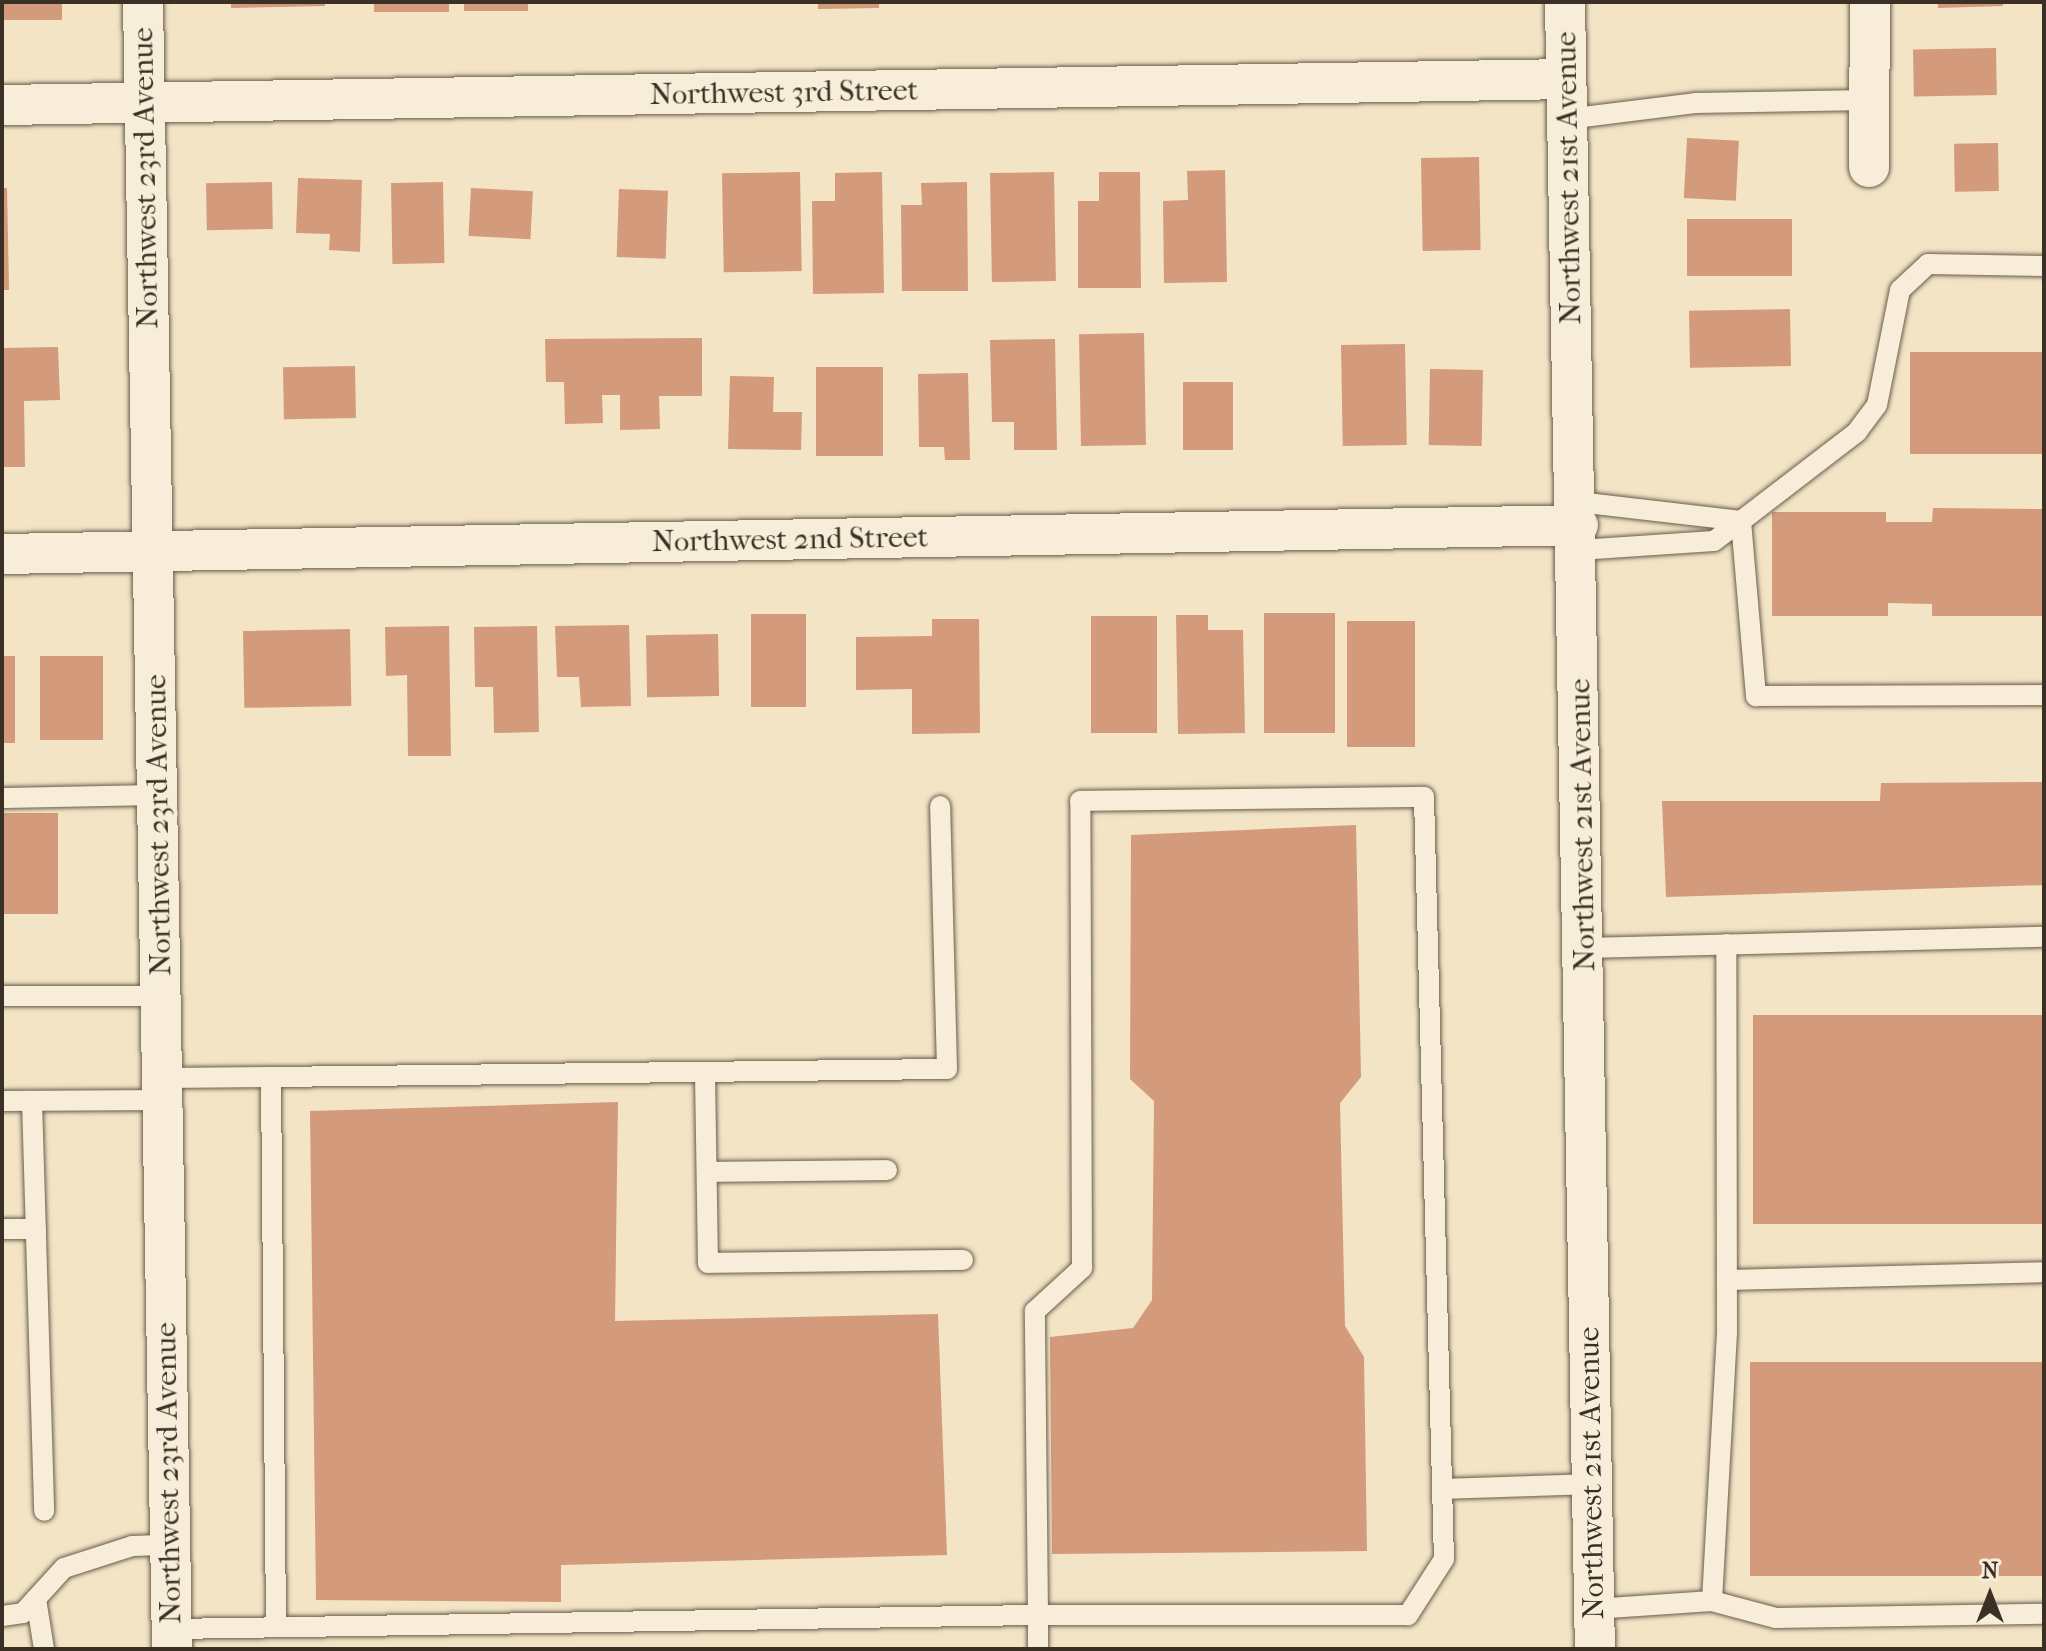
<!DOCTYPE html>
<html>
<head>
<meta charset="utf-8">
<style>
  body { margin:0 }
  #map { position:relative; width:2046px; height:1651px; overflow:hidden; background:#f2e4c4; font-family:"IM FELL French Canon",serif }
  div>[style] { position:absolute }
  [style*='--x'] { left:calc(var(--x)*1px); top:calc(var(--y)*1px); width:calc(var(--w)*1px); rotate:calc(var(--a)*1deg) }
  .building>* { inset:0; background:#d39a7b; transform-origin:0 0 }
  .roads { filter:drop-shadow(0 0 2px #695d4d) drop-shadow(0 0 2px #695d4d) }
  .service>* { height:20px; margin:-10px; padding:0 10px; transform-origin:10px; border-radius:10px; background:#f7edd9 }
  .minor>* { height:40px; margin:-20px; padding:0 20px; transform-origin:20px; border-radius:20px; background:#f7edd9 }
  span { translate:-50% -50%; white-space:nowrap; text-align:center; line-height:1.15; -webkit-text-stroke:8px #f7edd9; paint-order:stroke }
  .street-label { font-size:30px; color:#3b3025 }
  .frame { position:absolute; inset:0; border:4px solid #3b3025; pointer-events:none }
  .north { position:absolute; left:1950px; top:1555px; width:80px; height:80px; -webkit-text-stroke:6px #f7edd9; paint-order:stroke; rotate:0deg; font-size:22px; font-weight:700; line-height:32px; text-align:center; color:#3b3025 }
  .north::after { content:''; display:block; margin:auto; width:28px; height:36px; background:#3b3025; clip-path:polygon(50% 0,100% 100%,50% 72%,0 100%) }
</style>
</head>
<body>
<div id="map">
  <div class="building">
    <div style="left:2px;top:2px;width:60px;height:18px"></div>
    <div style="clip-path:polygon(231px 2px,325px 2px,325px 6px,231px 8px)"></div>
    <div style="left:374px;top:2px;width:75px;height:10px"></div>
    <div style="left:464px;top:2px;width:64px;height:9px"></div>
    <div style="clip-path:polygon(818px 2px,879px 2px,879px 8px,818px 9px)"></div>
    <div style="clip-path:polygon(1938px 2px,2003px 2px,2003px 6px,1938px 8px)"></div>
    <div style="left:1996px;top:48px;width:47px;height:83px;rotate:89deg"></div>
    <div style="left:1687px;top:138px;width:52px;height:60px;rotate:3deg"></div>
    <div style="left:1998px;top:143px;width:48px;height:44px;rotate:89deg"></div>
    <div style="left:1479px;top:157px;width:93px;height:58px;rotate:89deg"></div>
    <div style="clip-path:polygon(1225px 170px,1227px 282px,1164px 283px,1163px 201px,1188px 200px,1187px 171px)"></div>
    <div style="left:800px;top:172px;width:99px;height:78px;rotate:89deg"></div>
    <div style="clip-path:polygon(882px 172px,884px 293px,813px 294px,812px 201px,835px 201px,835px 173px)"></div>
    <div style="left:1054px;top:172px;width:109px;height:64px;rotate:89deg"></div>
    <div style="clip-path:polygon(1099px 172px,1140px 172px,1141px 288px,1078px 288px,1078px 201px,1099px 201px)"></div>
    <div style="clip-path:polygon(298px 178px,362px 180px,360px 252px,329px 250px,330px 234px,296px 233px)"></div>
    <div style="left:272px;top:182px;width:47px;height:66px;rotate:89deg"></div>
    <div style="left:443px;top:182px;width:81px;height:52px;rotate:89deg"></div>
    <div style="clip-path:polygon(967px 182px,968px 291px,902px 291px,901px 205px,922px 205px,921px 183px)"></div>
    <div style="clip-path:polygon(2px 188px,7px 188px,9px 290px,2px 290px)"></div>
    <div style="left:471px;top:188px;width:62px;height:48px;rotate:3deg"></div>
    <div style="left:619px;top:189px;width:49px;height:68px;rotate:2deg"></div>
    <div style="left:1792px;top:219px;width:57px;height:105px;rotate:90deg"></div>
    <div style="left:1790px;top:309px;width:57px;height:101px;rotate:89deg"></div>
    <div style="left:1144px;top:333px;width:112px;height:65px;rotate:89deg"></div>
    <div style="clip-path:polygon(702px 338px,702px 396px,659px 396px,660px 429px,620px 430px,620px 395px,602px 395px,603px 423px,565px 424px,564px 382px,546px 382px,545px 339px)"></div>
    <div style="clip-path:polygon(1055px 339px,1057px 450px,1014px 450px,1014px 422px,992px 422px,990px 340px)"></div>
    <div style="left:1405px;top:344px;width:101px;height:64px;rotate:89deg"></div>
    <div style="clip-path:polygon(58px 347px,60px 400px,24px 401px,25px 467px,2px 467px,2px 348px)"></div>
    <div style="left:1910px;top:352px;width:134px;height:102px"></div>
    <div style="left:355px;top:366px;width:52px;height:72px;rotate:89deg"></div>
    <div style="left:816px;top:367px;width:67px;height:89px"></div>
    <div style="left:1430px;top:369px;width:53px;height:76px;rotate:1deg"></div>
    <div style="clip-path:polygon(968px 373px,970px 460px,945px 460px,944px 447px,919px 447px,918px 374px)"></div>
    <div style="clip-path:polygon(730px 376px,774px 377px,773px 412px,802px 412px,801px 450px,728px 449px)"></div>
    <div style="left:1183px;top:382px;width:50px;height:68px"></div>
    <div style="clip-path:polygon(1933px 508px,2044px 509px,2044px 616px,1932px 616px,1932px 604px,1888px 603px,1888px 616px,1772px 616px,1772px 512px,1886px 512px,1886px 522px,1932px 522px)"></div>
    <div style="left:1335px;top:613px;width:120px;height:71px;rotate:90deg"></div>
    <div style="left:751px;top:614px;width:55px;height:93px"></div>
    <div style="clip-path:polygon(1176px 615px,1208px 615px,1208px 630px,1243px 630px,1245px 733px,1178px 734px)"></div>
    <div style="left:1157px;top:616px;width:117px;height:66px;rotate:90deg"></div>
    <div style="clip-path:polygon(932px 619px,979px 619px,980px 733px,912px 734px,912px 689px,856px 690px,856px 637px,932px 636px)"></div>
    <div style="left:1347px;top:621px;width:68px;height:126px"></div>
    <div style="clip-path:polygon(629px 625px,631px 706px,581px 707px,579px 677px,557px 677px,555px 626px)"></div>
    <div style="clip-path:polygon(449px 626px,451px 756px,408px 756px,407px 675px,386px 676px,385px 627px)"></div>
    <div style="clip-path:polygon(537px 626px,539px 732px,494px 733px,493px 687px,475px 687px,474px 627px)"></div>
    <div style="left:350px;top:629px;width:77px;height:107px;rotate:89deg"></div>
    <div style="left:718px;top:634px;width:62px;height:72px;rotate:89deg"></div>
    <div style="left:2px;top:656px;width:13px;height:87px"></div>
    <div style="left:40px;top:656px;width:63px;height:84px"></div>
    <div style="clip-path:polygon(2044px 782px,2044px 885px,1666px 897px,1662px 801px,1880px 801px,1881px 783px)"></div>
    <div style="left:2px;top:813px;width:56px;height:101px"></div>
    <div style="clip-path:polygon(1356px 825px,1361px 1077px,1340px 1103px,1345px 1326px,1364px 1357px,1367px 1551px,1052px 1554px,1050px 1337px,1133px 1328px,1152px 1300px,1154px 1101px,1130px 1079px,1131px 835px)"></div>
    <div style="left:2044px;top:1015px;width:209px;height:291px;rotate:90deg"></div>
    <div style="clip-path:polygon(618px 1102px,615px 1321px,938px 1314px,947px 1555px,561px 1565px,561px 1602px,316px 1600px,310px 1111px)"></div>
    <div style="left:2044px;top:1362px;width:214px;height:294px;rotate:90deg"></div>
  </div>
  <div class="roads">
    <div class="service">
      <div style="--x:1567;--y:119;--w:129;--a:-7.1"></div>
      <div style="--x:1695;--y:103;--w:174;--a:-1"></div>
      <div style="--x:2044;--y:266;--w:116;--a:-179"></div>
      <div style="--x:1928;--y:264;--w:38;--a:137"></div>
      <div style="--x:1900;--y:290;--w:117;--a:101.3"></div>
      <div style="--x:1877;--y:405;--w:34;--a:127"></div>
      <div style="--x:1857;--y:432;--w:146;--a:142.5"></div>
      <div style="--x:1741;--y:521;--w:176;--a:85.1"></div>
      <div style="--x:1756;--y:696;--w:288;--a:-0.2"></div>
      <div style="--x:1578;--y:502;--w:164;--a:6.6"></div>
      <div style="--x:1579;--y:550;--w:135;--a:-3.8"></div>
      <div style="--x:1714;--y:541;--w:34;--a:-37"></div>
      <div style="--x:2;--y:798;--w:156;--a:-1.1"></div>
      <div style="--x:1585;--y:948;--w:459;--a:-1.4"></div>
      <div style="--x:2;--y:996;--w:159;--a:0"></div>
      <div style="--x:705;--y:1074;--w:189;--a:89.1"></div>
      <div style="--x:708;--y:1263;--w:255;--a:-0.7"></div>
      <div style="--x:163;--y:1078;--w:108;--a:-0.5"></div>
      <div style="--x:2;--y:1101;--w:161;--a:-0.4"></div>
      <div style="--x:32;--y:1101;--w:410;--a:88.3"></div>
      <div style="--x:707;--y:1172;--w:180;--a:-0.6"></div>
      <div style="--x:2;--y:1229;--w:34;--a:0"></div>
      <div style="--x:1727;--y:1280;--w:317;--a:-1.4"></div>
      <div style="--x:1443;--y:1489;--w:149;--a:-1.9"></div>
      <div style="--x:36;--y:1599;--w:51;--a:80.9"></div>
      <div style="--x:1712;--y:1601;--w:269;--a:-86.8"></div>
      <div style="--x:1727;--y:1332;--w:388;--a:-90.1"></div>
      <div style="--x:1594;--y:1609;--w:118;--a:-3.9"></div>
      <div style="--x:1712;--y:1601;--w:66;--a:14.9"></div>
      <div style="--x:1776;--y:1618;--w:268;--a:-0.9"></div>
      <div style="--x:2;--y:1616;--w:21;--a:-8"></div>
      <div style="--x:23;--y:1613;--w:61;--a:-47.7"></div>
      <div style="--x:64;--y:1568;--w:71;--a:-17.9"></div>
      <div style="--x:132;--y:1546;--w:38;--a:-2"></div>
      <div style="--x:276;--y:1627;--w:550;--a:-90.52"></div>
      <div style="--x:271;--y:1077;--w:676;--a:-0.68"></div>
      <div style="--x:947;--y:1069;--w:263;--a:-91.5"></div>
      <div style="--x:172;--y:1629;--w:866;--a:-0.93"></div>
      <div style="--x:1038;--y:1615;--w:304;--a:-90.6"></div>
      <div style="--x:1035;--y:1311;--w:64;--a:-42.5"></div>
      <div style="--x:1082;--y:1268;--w:467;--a:-90.2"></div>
      <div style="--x:1080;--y:801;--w:344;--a:-0.7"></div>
      <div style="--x:1424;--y:797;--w:762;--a:88.5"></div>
      <div style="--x:1444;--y:1559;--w:67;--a:122.7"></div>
      <div style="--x:1408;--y:1615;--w:370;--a:180"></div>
      <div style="--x:1038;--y:1615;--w:34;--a:90"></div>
    </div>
    <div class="minor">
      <div style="--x:143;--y:2;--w:1647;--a:88.99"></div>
      <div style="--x:1565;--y:2;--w:1647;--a:88.96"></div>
      <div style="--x:2;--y:105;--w:1564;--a:-0.95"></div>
      <div style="--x:1869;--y:167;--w:165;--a:-89.7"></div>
      <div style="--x:2;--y:554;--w:1576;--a:-1.05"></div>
    </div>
  </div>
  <div class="street-label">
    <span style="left:784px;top:93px;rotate:-1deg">Northwest 3rd Street</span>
    <span style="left:146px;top:178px;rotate:-91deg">Northwest 23rd Avenue</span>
    <span style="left:1569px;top:178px;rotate:-91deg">Northwest 21st Avenue</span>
    <span style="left:790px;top:540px;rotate:-1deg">Northwest 2nd Street</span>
    <span style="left:159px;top:825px;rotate:-91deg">Northwest 23rd Avenue</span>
    <span style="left:1583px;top:825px;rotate:-91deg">Northwest 21st Avenue</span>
    <span style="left:169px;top:1473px;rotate:-91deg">Northwest 23rd Avenue</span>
    <span style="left:1592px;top:1473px;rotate:-91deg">Northwest 21st Avenue</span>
  </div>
  <div class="frame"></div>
  <div class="north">N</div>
</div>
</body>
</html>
